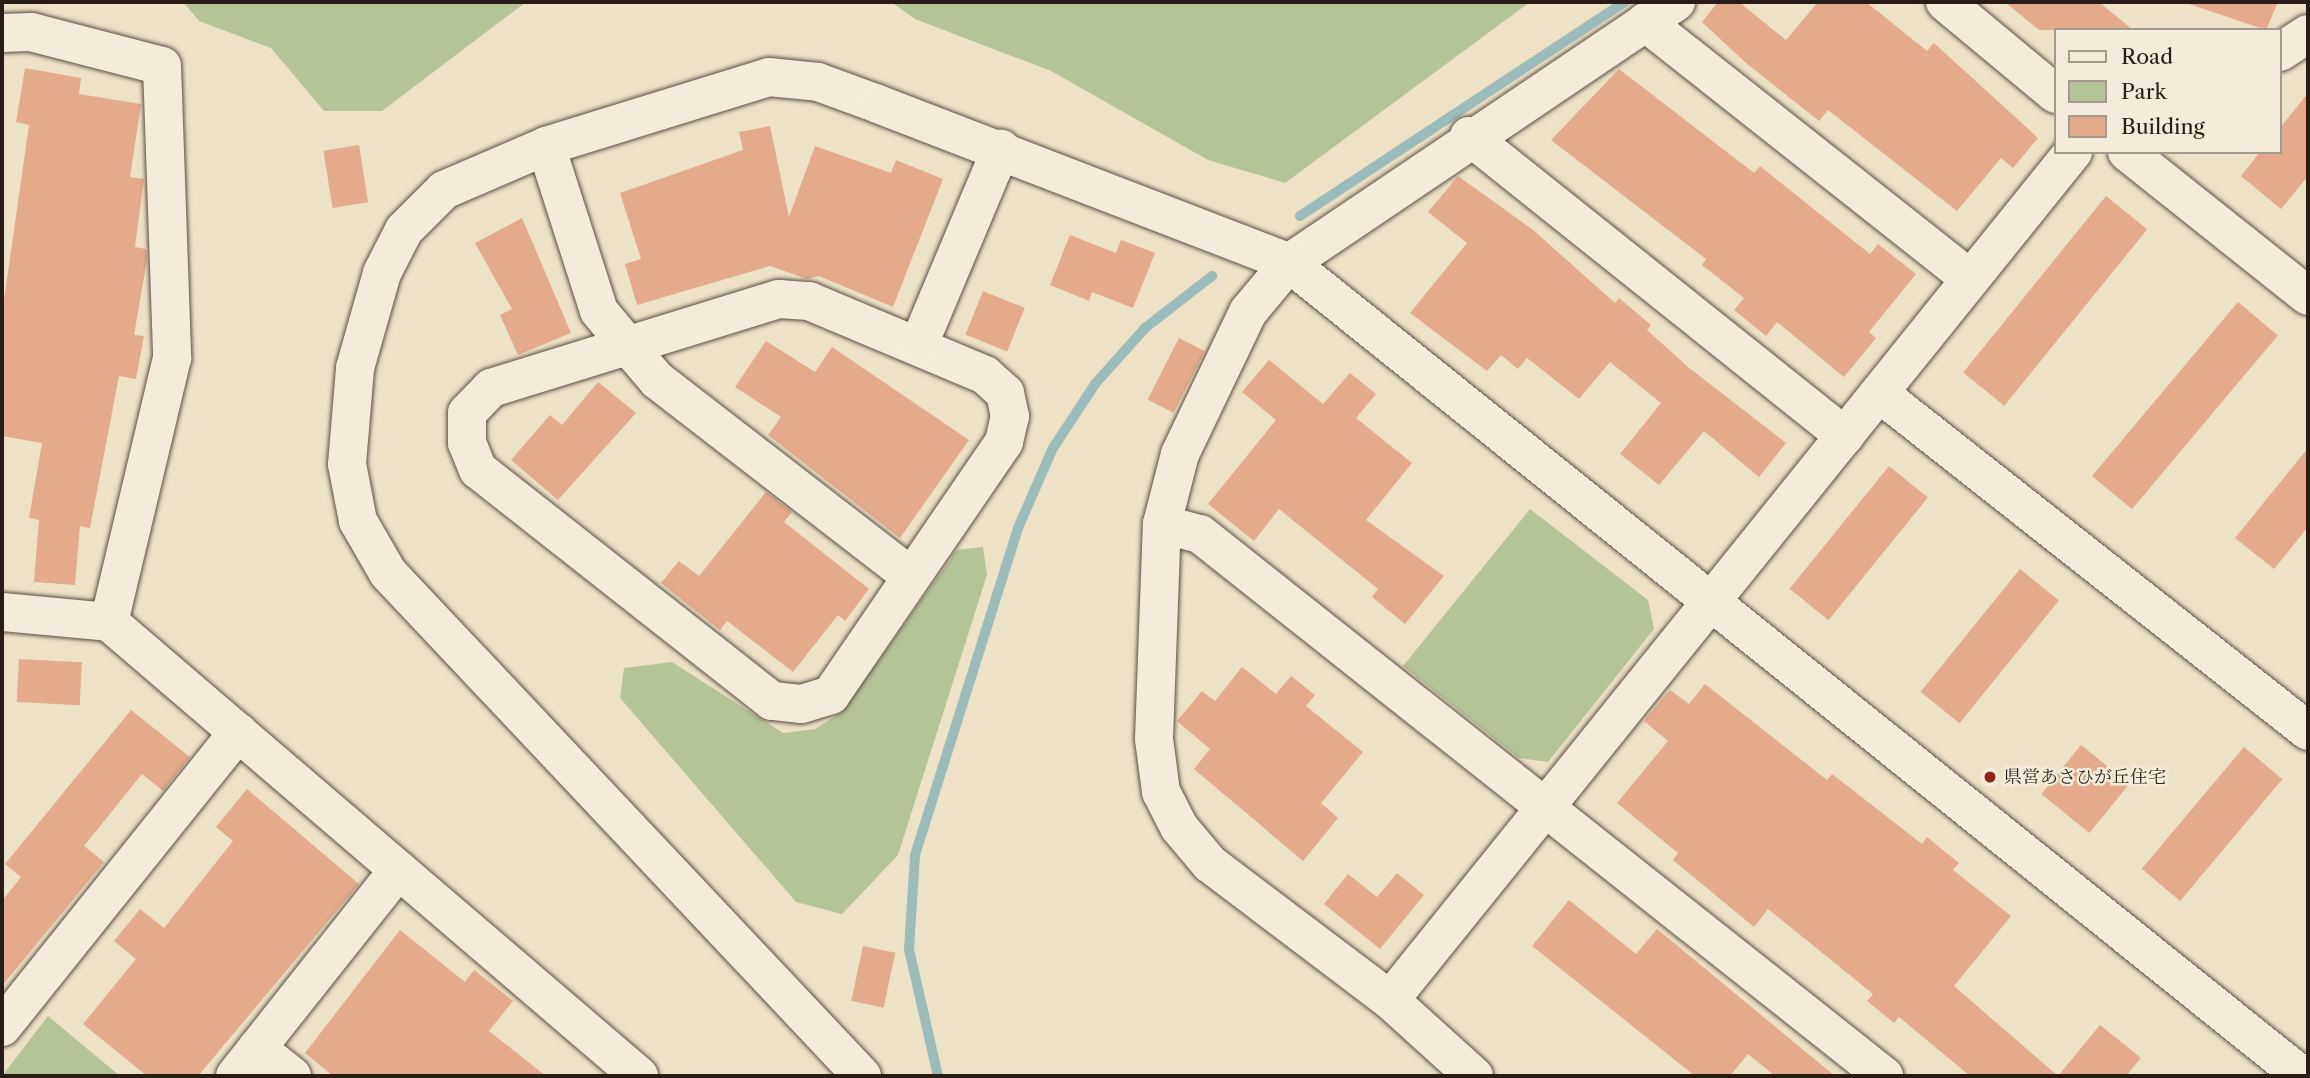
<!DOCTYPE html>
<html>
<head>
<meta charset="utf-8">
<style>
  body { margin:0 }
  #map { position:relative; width:2310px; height:1078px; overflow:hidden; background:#eee2c6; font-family:"Libre Caslon Text","Noto Serif JP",serif }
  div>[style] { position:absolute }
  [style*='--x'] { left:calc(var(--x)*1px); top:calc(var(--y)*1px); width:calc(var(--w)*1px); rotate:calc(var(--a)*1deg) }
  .green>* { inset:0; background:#b5c497 }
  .stream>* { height:10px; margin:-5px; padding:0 5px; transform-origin:5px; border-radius:5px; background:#9cbcbc }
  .building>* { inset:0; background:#e3aa8c; transform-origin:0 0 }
  .roads { filter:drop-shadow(0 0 2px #5a4e42) drop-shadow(0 0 2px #5a4e42) }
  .minor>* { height:38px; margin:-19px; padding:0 19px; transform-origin:19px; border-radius:19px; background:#f4ecda }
  .tertiary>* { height:38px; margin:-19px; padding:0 19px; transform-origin:19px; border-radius:19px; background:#f4ecda }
  .dots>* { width:19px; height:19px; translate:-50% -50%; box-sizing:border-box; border:4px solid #f4ecda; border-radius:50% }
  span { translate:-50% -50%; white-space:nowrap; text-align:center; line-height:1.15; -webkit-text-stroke:5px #f4ecda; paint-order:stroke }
  .poi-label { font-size:18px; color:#291c16 }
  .left { translate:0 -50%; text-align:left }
  .frame { position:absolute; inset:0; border:4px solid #291c16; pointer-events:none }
  .legend { position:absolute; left:2054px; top:28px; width:228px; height:126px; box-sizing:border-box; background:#f4ecda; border:2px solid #a3998c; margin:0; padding:9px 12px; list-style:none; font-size:21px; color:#291c16 }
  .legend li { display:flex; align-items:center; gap:14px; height:35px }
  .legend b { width:35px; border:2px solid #a3998c }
</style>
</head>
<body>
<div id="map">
  <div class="green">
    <div style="clip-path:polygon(183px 2px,526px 2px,382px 111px,324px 111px,271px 48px,199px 21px)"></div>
    <div style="clip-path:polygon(891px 2px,1530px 2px,1285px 183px,1208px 160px,1051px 71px,915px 19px)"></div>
    <div style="clip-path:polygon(1530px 509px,1648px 600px,1654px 629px,1548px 762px,1519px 758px,1403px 666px)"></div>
    <div style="clip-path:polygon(983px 547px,987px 575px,898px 855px,842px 914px,796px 902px,620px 698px,624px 668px,672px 662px,783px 733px,815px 729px,842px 712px,957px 550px)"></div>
    <div style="clip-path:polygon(48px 1016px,120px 1076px,2px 1076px)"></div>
  </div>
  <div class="stream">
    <div style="--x:1300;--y:216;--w:389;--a:-33.4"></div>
    <div style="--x:938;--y:1076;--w:130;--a:-102.9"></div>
    <div style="--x:909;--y:949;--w:94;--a:-86.3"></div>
    <div style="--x:915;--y:855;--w:343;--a:-72.5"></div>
    <div style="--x:1018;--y:528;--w:87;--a:-66.4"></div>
    <div style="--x:1053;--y:448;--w:77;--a:-56.7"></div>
    <div style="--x:1095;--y:384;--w:75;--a:-48.2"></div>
    <div style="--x:1145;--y:328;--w:85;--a:-37.8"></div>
  </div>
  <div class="building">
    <div style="clip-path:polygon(1718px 2px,1739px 2px,1786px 40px,1818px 2px,1866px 2px,1927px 51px,1934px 43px,2038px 138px,2013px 168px,2001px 158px,1957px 211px,1828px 110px,1819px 121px,1746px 63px,1702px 22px)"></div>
    <div style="clip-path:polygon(2005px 2px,2099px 2px,2133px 30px,2039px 30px)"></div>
    <div style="clip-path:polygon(2278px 2px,2266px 30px,2186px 3px,2186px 2px)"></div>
    <div style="clip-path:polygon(25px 68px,81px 78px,79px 94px,141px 104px,130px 177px,144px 179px,135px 247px,146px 249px,147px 260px,134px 335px,144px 336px,136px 379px,119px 376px,90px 528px,80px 526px,75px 585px,34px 582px,39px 520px,29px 518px,42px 443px,2px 436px,2px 314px,29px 125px,16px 122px)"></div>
    <div style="clip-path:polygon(1619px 69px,1754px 173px,1760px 166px,1870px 254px,1878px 244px,1916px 274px,1869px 332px,1876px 338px,1844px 377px,1777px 322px,1766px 336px,1734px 310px,1744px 298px,1702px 265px,1706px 259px,1551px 140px)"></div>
    <div style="clip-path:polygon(2308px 93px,2308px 176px,2281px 209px,2241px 176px,2260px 152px,2280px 152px,2280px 128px)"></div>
    <div style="clip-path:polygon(770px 126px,789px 217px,815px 146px,891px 173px,896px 160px,943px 179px,893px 307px,819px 276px,807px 279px,770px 266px,637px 305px,625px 264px,641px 259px,620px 193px,743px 150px,739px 132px)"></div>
    <div style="left:359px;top:145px;width:58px;height:36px;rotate:81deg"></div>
    <div style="clip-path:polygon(1458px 176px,1532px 229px,1615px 303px,1619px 298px,1651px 325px,1647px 330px,1688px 367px,1786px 443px,1759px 477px,1704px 431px,1659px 485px,1620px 454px,1661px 403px,1610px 362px,1579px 399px,1527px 358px,1518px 369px,1501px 355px,1487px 371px,1410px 313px,1467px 243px,1428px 212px)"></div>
    <div style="left:2106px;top:196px;width:53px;height:227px;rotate:39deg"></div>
    <div style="clip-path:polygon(522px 218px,571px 333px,518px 355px,500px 315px,512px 309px,475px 243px)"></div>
    <div style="clip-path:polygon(1070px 235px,1116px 253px,1121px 240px,1155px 253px,1133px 308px,1092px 292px,1089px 301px,1050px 285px)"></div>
    <div style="left:983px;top:291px;width:45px;height:47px;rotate:22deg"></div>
    <div style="left:2238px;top:302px;width:52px;height:227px;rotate:40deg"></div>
    <div style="left:1179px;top:338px;width:29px;height:69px;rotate:27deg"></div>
    <div style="clip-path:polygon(766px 341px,815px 372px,832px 347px,969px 440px,900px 538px,768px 435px,781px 417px,735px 387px)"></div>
    <div style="clip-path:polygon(1269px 360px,1323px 404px,1350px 373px,1376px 394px,1356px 418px,1412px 463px,1366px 520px,1444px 576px,1405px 624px,1372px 597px,1378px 589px,1279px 509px,1254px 541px,1208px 504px,1276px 420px,1242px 392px)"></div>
    <div style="clip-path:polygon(598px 382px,636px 413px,558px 500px,511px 460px,550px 415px,562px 425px)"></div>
    <div style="clip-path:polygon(2308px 448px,2308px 527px,2274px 569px,2235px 538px)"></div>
    <div style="left:1889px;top:466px;width:50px;height:158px;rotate:39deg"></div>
    <div style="clip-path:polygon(766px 492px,792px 512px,784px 522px,869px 589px,845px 621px,838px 615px,793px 672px,727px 621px,720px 630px,661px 583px,679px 561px,699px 576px)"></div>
    <div style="left:2020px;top:569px;width:50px;height:158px;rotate:39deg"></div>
    <div style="left:19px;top:659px;width:63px;height:43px;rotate:3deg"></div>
    <div style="clip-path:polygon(1242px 667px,1276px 694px,1291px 676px,1315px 695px,1306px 706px,1363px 752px,1321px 803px,1338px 818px,1303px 861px,1194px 769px,1210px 749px,1177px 721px,1202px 691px,1215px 701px)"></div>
    <div style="clip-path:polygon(1705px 684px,1827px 780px,1832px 774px,1922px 844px,1927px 837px,1959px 863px,1953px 870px,2011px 916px,1954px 986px,2058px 1076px,2100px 1025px,2141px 1058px,2126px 1076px,1970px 1076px,1899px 1017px,1894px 1023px,1867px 1001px,1873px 994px,1768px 909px,1754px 927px,1673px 860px,1678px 853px,1617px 803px,1668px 741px,1644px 721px,1670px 690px,1689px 704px)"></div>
    <div style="clip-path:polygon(131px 710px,190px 757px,163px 791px,142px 774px,84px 846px,104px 862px,2px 986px,2px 901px,21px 877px,5px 864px)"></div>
    <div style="left:2081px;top:745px;width:62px;height:63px;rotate:39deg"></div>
    <div style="left:2244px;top:747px;width:50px;height:159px;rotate:40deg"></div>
    <div style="clip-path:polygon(247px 789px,359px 884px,198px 1076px,147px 1076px,83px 1024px,136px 959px,114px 941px,140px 909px,164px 928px,233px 841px,216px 827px)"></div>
    <div style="clip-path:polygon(1397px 873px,1424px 895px,1380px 949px,1324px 904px,1348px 874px,1377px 897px)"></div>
    <div style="clip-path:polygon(1569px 900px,1636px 954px,1657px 929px,1835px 1076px,1775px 1076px,1748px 1054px,1730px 1076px,1695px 1076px,1532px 946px)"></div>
    <div style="clip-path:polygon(400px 930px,465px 982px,474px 970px,513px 1001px,489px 1031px,546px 1076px,333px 1076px,305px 1053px)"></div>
    <div style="left:863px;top:946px;width:33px;height:56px;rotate:12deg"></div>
  </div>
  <div class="roads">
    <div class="minor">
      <div style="--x:1945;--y:2;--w:144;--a:39.7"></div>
      <div style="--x:1645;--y:22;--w:412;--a:38.3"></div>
      <div style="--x:2;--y:33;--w:29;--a:-2"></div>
      <div style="--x:31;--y:32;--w:135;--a:14.5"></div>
      <div style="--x:162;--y:66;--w:292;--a:88"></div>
      <div style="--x:172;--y:358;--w:271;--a:103.4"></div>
      <div style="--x:2280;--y:52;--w:33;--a:-33"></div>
      <div style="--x:1469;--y:136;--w:481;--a:38.6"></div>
      <div style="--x:546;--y:146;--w:173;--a:72.2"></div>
      <div style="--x:599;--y:311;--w:45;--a:50.4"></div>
      <div style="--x:628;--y:346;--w:45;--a:49.5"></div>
      <div style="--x:657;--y:380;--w:317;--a:37.7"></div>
      <div style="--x:2127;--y:152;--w:231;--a:38.5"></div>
      <div style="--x:779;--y:299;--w:30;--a:4"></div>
      <div style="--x:809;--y:301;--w:191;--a:22.8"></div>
      <div style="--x:985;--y:375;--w:27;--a:42"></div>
      <div style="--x:1005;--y:393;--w:24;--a:78"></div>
      <div style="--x:1010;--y:416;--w:27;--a:103"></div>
      <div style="--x:1004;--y:442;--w:306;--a:124.4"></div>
      <div style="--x:831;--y:695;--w:31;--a:163"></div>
      <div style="--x:801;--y:704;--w:29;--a:-174"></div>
      <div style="--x:772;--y:701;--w:374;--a:-141.8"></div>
      <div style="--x:478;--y:470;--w:29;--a:-112"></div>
      <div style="--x:467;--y:443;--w:30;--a:-90"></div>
      <div style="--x:467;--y:413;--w:35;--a:-46"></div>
      <div style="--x:491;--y:388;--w:301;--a:-17.2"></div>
      <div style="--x:919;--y:344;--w:212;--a:-67.2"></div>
      <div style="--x:1879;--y:393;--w:546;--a:38.23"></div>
      <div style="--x:1162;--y:524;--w:39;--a:15"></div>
      <div style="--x:1200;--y:534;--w:873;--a:38.39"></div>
      <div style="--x:2;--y:612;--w:107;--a:5.3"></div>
      <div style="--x:109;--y:622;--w:698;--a:40.58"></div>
      <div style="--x:1390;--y:1000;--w:1089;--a:-51.15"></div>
      <div style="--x:2;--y:1027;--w:378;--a:-51.3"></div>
      <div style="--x:257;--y:1048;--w:45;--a:38.7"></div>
      <div style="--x:235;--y:1076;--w:263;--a:-51.6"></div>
      <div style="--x:1474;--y:1076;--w:113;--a:-137.9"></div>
      <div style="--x:1390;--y:1000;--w:226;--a:-142.9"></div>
      <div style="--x:1210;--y:864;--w:48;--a:-130"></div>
      <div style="--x:1179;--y:827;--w:39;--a:-117"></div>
      <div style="--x:1161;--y:792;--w:53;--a:-97.5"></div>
      <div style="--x:1154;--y:739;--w:215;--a:-87.9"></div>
      <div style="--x:1162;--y:524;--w:72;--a:-75.6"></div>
      <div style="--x:1180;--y:454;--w:157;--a:-64.4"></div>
      <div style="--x:1248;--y:312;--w:64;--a:-50.1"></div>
      <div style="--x:1289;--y:263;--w:467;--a:-34"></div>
    </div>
    <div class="tertiary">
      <div style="--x:862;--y:1076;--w:691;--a:-133.3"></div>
      <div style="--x:388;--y:573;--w:60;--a:-120"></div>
      <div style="--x:358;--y:521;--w:58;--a:-100.9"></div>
      <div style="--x:347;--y:464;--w:96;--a:-85.2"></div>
      <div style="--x:355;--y:368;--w:99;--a:-74.1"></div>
      <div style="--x:382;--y:273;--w:48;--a:-62.9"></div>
      <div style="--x:404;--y:230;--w:57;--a:-45"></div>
      <div style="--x:444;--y:190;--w:111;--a:-23.3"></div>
      <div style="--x:546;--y:146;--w:233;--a:-17.2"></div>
      <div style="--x:769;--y:77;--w:49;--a:5.8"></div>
      <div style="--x:818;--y:82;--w:64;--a:20.1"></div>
      <div style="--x:878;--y:104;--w:441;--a:21.1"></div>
      <div style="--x:1289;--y:263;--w:1299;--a:38.75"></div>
    </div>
  </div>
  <div class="dots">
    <div style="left:1990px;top:777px;background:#8f2418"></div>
  </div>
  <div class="poi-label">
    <span class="left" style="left:2004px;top:777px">県営あさひが丘住宅</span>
  </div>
  <div class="frame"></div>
  <ul class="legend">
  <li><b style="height:9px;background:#f4ecda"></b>Road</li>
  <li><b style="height:19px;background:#b5c497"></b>Park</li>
  <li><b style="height:19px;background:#e3aa8c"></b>Building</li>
  </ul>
</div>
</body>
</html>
